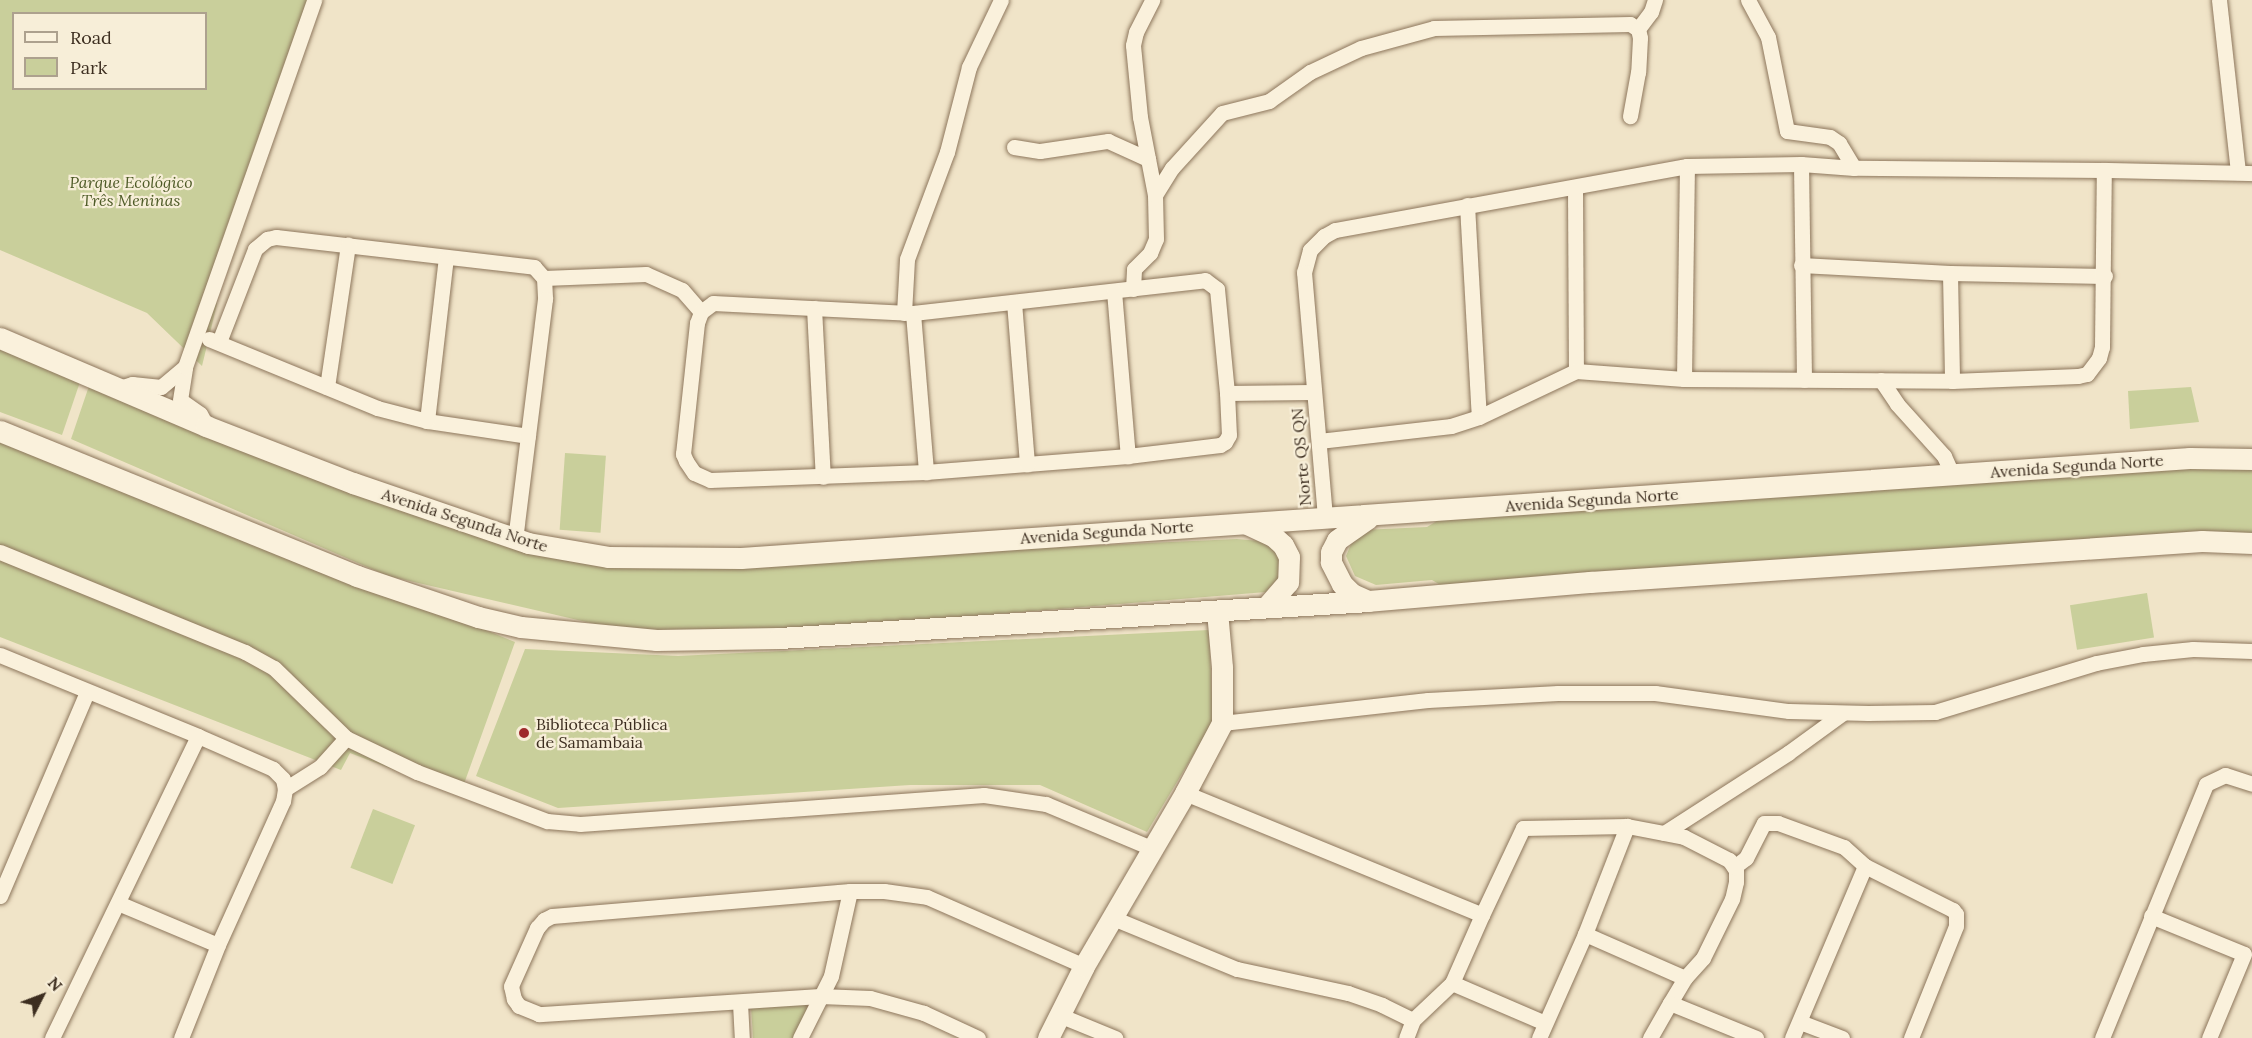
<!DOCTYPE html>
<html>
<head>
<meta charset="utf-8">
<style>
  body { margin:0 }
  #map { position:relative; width:2252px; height:1038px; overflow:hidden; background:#f0e4c8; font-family:Lora,serif }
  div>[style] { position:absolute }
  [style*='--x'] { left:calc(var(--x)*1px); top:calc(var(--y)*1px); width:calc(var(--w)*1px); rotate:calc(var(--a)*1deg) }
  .green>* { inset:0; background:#c9cf9b; transform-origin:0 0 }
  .roads { filter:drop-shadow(0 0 2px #8d765c) drop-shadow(0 0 2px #8d765c) }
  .street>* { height:15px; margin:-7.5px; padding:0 7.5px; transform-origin:7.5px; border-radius:7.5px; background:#faf1dc }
  .secondary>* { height:21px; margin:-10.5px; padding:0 10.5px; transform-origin:10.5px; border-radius:10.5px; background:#faf1dc }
  .dots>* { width:16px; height:16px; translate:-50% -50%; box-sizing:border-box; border:3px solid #f7eed8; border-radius:50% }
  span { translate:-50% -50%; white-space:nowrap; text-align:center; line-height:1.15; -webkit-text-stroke:4.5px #f7eed8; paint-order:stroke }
  .park-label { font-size:16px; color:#4d5a26; font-style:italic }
  .street-label { font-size:16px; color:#3d2e20 }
  .poi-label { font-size:16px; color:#3d2e20 }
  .left { translate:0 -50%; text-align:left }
  .legend { position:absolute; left:12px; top:12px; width:195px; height:78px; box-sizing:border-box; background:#f7eed8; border:2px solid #ada18e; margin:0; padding:8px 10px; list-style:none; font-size:18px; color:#3d2e20 }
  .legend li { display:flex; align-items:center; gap:12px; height:30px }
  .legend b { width:30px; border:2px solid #ada18e }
  .north { position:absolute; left:12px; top:966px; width:60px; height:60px; -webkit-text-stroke:4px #f7eed8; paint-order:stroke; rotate:48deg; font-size:16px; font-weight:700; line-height:24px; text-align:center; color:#3d2e20 }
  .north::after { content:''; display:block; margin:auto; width:21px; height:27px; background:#3d2e20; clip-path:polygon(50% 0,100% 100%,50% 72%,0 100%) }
</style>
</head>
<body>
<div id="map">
  <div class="green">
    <div style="clip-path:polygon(evenodd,0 0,309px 0,208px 292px,217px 304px,202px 366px,147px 313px,0 250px,0 0,14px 14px,206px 14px,206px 88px,14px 88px,14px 14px)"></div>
    <div style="clip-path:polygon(0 344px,81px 379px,62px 435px,0 412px)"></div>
    <div style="clip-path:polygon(90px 383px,386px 500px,633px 566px,1237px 539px,1271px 542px,1281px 557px,1282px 574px,1266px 592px,668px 641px,388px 576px,71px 439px)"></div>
    <div style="clip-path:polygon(2191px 387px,2199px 422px,2130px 429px,2128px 391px)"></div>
    <div style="clip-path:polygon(0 431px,515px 642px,460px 795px,350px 753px,341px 770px,0 637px)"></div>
    <div style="left:565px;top:453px;width:41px;height:77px;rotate:4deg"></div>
    <div style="clip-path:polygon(2187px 467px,2252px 467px,2252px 538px,1444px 587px,1432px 580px,1376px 585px,1355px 576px,1346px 556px,1354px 537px,1362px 530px,1427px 527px,1440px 519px)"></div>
    <div style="left:2147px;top:593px;width:45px;height:78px;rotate:81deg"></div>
    <div style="clip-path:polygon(1209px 630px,1213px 722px,1147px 832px,1040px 785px,910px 785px,558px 808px,476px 776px,525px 649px,678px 656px)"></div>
    <div style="left:373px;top:809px;width:45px;height:63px;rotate:21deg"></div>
    <div style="clip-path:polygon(810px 1002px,794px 1038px,753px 1038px,751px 1007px)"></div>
  </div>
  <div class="roads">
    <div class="street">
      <div style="--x:1748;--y:0;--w:42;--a:61.6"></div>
      <div style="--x:1768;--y:37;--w:96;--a:78.6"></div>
      <div style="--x:1787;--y:131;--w:43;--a:7.9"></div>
      <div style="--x:1830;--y:137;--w:11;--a:34"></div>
      <div style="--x:1839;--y:143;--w:29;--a:59"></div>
      <div style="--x:2219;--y:0;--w:173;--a:83.7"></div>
      <div style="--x:1638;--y:29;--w:21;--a:-53"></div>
      <div style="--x:1651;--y:12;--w:13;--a:-72"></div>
      <div style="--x:1014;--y:147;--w:26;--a:9"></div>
      <div style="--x:1040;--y:151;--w:69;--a:-8.4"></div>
      <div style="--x:1108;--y:141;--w:44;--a:24.2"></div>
      <div style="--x:1801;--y:164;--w:216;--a:89.2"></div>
      <div style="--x:2104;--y:170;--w:148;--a:1.2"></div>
      <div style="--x:1575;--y:188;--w:183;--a:89.7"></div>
      <div style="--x:1155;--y:195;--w:32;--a:-58"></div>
      <div style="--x:1172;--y:168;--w:74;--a:-47.7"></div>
      <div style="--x:1222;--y:113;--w:49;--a:-14.3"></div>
      <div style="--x:1269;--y:101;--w:50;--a:-35.3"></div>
      <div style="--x:1310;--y:72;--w:56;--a:-25.2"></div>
      <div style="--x:1361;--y:48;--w:76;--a:-15.3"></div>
      <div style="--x:1434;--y:28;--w:196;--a:-1.2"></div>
      <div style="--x:1630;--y:24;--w:9;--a:32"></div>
      <div style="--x:1638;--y:29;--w:9;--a:77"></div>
      <div style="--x:1640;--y:38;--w:34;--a:93"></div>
      <div style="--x:1638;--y:72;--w:45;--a:100.3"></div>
      <div style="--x:1467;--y:205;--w:212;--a:86.8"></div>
      <div style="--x:1801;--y:265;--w:149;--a:3.1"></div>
      <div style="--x:1950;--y:273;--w:155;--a:1.1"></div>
      <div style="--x:1950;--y:273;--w:108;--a:88.9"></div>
      <div style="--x:544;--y:278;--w:102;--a:-2.2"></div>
      <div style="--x:646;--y:274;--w:39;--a:24"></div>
      <div style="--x:682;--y:290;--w:29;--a:49"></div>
      <div style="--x:1205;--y:280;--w:15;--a:37"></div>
      <div style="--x:1217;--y:289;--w:104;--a:84.5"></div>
      <div style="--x:1227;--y:393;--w:42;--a:87.3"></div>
      <div style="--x:1229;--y:435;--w:8;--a:120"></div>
      <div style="--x:1225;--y:442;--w:6;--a:149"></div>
      <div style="--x:1220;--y:445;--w:93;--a:173.2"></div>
      <div style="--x:1128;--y:456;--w:203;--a:175.5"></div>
      <div style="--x:926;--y:472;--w:216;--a:177.9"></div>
      <div style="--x:710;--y:480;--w:17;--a:-156"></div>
      <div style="--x:694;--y:473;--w:14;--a:-124"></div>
      <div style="--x:686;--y:461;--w:8;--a:-113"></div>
      <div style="--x:683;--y:454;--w:132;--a:-83.9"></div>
      <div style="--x:697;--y:323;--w:12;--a:-70"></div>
      <div style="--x:701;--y:312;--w:15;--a:-37"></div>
      <div style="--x:713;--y:303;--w:200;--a:2.9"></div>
      <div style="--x:913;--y:313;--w:294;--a:-6.4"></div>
      <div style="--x:1133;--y:289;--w:20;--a:-87"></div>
      <div style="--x:1134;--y:269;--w:23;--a:-45"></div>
      <div style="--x:1150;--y:253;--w:15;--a:-67"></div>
      <div style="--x:1156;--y:239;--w:44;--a:-91.3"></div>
      <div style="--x:1155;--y:195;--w:79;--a:-100.9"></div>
      <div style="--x:1140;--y:117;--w:72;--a:-95.6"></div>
      <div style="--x:1133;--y:45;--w:13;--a:-77"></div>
      <div style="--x:1136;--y:32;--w:36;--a:-63"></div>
      <div style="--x:1114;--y:291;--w:166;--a:85.2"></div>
      <div style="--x:1014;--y:302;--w:163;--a:85.4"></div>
      <div style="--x:814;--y:308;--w:169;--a:87"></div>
      <div style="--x:904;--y:313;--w:54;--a:-86.8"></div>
      <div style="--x:907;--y:259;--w:114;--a:-69.5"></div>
      <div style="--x:947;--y:152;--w:88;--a:-75.5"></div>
      <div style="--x:969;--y:67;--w:74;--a:-64.5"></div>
      <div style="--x:913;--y:313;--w:160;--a:85.3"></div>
      <div style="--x:209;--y:339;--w:182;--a:22.3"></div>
      <div style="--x:377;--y:408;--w:52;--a:14.6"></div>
      <div style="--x:427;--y:421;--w:102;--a:8.4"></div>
      <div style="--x:219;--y:342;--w:100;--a:-68.8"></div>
      <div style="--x:255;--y:249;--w:16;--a:-40"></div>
      <div style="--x:267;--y:239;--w:9;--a:-13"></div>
      <div style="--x:276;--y:237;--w:260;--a:6.6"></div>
      <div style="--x:534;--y:267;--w:15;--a:48"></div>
      <div style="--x:544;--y:278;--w:21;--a:87"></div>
      <div style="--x:545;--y:299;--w:242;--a:97.1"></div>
      <div style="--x:1684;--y:379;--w:213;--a:-89.2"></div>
      <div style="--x:1881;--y:380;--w:29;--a:56"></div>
      <div style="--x:1897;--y:404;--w:70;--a:47.9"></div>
      <div style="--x:1944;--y:456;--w:20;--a:66"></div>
      <div style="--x:327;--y:387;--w:144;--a:-81.6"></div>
      <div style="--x:120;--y:388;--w:13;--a:-18"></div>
      <div style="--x:132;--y:384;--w:29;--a:6"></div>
      <div style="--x:161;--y:387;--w:31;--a:-40"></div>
      <div style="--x:1227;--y:393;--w:85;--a:-0.7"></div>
      <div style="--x:427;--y:421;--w:164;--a:-83.4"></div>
      <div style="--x:205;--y:423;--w:10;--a:-119"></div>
      <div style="--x:200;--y:414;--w:24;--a:-145"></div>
      <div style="--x:180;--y:400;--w:33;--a:-81"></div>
      <div style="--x:185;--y:367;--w:389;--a:-70.6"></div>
      <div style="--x:1319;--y:441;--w:133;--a:-6.5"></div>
      <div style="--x:1451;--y:426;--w:29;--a:-18"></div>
      <div style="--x:1479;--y:417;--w:107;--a:-25.4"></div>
      <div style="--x:1576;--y:371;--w:108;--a:4.2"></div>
      <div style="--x:1684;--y:379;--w:268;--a:0.4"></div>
      <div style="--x:1952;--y:381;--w:126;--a:-2.3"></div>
      <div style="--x:2078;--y:376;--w:9;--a:-13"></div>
      <div style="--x:2087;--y:374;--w:20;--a:-53"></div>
      <div style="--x:2099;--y:358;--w:11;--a:-75"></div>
      <div style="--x:2102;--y:347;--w:177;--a:-89.4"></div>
      <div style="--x:2104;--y:170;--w:250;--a:-179.5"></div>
      <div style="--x:1854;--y:168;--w:53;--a:-175.7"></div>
      <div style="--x:1801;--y:164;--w:114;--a:179"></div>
      <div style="--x:1687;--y:166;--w:358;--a:169.7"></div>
      <div style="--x:1335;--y:230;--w:13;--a:151"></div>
      <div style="--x:1324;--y:236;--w:20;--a:135"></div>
      <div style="--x:1310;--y:250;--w:23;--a:105"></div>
      <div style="--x:1304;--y:272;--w:247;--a:85.1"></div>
      <div style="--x:0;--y:552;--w:265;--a:22.2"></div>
      <div style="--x:245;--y:652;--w:33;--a:29"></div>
      <div style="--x:274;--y:668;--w:100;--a:44.2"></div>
      <div style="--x:346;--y:738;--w:79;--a:25.6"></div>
      <div style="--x:417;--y:772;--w:139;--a:20.7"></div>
      <div style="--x:547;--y:821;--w:33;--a:5"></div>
      <div style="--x:580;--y:824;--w:405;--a:-4.1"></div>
      <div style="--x:984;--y:795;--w:63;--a:8.3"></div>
      <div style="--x:1046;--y:804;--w:114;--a:22.7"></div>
      <div style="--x:0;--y:655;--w:214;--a:22.2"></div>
      <div style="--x:198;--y:736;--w:82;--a:23.7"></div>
      <div style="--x:273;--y:769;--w:14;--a:45"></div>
      <div style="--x:283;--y:779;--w:10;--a:79"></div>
      <div style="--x:285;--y:789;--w:12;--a:99"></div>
      <div style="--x:283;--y:801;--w:158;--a:114.3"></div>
      <div style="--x:218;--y:945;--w:100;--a:111.7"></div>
      <div style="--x:1222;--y:723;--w:207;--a:-6.4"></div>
      <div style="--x:1428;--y:700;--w:130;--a:-3.1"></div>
      <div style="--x:1558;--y:693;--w:97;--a:0"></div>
      <div style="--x:1655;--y:693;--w:135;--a:7.7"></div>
      <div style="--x:1789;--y:711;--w:79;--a:1.5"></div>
      <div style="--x:1868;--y:713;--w:67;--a:-0.9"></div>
      <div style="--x:1935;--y:712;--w:168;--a:-16.9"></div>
      <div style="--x:2096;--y:663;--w:48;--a:-10.8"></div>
      <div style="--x:2143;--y:654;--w:50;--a:-5.7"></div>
      <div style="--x:2193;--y:649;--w:59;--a:1.9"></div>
      <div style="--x:285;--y:789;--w:41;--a:-32.2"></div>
      <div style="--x:320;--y:767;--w:39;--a:-48"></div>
      <div style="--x:1185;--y:793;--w:321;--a:22.3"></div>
      <div style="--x:1482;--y:915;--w:96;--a:-64.8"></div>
      <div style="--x:1523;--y:828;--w:104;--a:-1.1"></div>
      <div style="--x:1627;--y:826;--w:58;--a:10.9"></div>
      <div style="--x:1684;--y:837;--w:51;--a:27.1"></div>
      <div style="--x:1729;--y:860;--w:12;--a:55"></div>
      <div style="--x:1736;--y:870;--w:12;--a:90"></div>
      <div style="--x:1736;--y:882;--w:17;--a:103"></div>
      <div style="--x:1732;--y:899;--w:66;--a:116.2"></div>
      <div style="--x:1703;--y:958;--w:27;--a:132"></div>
      <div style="--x:1685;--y:978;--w:29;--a:121"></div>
      <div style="--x:1670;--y:1003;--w:93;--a:22.1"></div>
      <div style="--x:1664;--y:833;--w:148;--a:-32.8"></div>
      <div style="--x:1788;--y:753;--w:68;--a:-36"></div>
      <div style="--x:1734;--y:867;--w:15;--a:-37"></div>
      <div style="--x:1746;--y:858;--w:39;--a:-63"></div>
      <div style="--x:1764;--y:823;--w:14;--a:0"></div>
      <div style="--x:1778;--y:823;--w:70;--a:20"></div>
      <div style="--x:1844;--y:847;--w:28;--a:42"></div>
      <div style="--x:0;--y:896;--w:222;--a:-66.9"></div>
      <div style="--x:118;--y:903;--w:108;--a:22.8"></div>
      <div style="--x:2151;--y:916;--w:100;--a:22.2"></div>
      <div style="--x:2244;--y:954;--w:91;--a:112.6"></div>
      <div style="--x:1113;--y:918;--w:134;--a:22.4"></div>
      <div style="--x:1237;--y:969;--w:114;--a:12.2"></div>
      <div style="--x:1348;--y:993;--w:36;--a:19"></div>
      <div style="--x:1382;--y:1005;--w:34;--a:26"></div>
      <div style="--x:1413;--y:1020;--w:19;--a:111"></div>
      <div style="--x:1585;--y:934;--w:109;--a:23.7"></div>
      <div style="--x:1452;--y:983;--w:101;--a:23.3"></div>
      <div style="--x:740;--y:1003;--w:35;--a:87"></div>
      <div style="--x:1059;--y:1015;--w:61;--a:22.3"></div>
      <div style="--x:1413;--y:1020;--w:54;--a:-43.5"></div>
      <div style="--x:1452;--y:983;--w:74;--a:-66.2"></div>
      <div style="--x:1800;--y:1022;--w:45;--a:20.9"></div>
      <div style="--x:52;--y:1038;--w:335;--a:-64.2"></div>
      <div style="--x:800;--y:1038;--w:69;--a:-63.4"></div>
      <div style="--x:831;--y:976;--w:87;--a:-77.4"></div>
      <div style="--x:978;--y:1038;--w:60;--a:-155.2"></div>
      <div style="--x:924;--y:1013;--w:56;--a:-164.5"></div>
      <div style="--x:870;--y:998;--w:50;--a:-177.7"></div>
      <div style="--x:820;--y:996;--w:282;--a:176.3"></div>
      <div style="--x:539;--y:1014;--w:22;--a:-158"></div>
      <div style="--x:519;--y:1006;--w:9;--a:-126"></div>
      <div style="--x:514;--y:999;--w:13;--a:-103"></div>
      <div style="--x:511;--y:986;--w:64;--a:-65.9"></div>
      <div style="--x:537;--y:928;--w:11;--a:-49"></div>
      <div style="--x:544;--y:920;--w:9;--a:-27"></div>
      <div style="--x:552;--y:916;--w:299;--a:-4.8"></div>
      <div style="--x:850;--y:891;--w:34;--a:0"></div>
      <div style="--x:884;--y:891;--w:43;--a:7.9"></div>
      <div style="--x:927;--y:897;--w:171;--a:23.7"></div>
      <div style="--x:1539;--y:1038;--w:114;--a:-66.1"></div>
      <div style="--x:1585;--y:934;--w:116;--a:-68.7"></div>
      <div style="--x:1650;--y:1038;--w:40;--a:-60.3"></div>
      <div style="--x:1792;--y:1038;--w:187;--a:-67"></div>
      <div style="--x:1865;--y:866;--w:98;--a:26.6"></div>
      <div style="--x:1953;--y:910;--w:5;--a:53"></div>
      <div style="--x:1956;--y:914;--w:12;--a:90"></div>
      <div style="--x:1956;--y:926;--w:121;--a:111.9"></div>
      <div style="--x:2102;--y:1038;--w:274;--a:-67.7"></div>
      <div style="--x:2206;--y:784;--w:21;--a:-25"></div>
      <div style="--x:2225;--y:775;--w:28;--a:18"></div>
    </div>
    <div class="secondary">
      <div style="--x:0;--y:338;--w:224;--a:23.1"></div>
      <div style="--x:206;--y:426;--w:158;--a:21.2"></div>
      <div style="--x:353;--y:483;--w:185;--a:18.9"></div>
      <div style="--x:528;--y:543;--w:81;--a:9.9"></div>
      <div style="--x:608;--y:557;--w:133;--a:0.4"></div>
      <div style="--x:741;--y:558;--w:1452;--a:-3.95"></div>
      <div style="--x:2190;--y:458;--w:62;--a:0.9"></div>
      <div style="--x:0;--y:431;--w:385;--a:22.1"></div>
      <div style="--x:357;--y:576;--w:128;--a:18.7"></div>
      <div style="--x:478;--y:617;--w:44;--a:13.1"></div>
      <div style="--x:521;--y:627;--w:136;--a:5.5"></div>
      <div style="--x:656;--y:640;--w:123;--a:-0.9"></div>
      <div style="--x:779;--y:638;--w:590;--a:-3.59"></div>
      <div style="--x:1368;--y:601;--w:223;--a:-4.9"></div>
      <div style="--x:1590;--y:582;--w:613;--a:-3.83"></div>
      <div style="--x:2202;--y:541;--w:50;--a:2.3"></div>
      <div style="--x:1247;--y:524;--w:29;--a:25"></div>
      <div style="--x:1273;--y:536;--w:13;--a:42"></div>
      <div style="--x:1283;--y:545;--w:13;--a:63"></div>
      <div style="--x:1289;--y:557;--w:25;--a:92"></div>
      <div style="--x:1288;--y:582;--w:32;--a:131"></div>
      <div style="--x:1368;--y:601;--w:17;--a:-156"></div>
      <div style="--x:1352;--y:594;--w:14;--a:-135"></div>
      <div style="--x:1342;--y:584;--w:25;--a:-117"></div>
      <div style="--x:1331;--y:562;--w:10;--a:-90"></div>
      <div style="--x:1331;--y:552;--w:13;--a:-63"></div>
      <div style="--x:1337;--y:540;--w:38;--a:-35"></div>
      <div style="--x:1048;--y:1038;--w:80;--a:-63.4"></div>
      <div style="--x:1084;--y:966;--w:200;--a:-59.7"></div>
      <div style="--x:1185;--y:793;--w:79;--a:-62.1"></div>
      <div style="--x:1222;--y:723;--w:56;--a:-90"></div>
      <div style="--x:1222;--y:667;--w:56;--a:-95.1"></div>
    </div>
  </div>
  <div class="dots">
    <div style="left:524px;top:733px;background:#9e2a2b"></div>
  </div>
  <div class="park-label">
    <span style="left:131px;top:191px">Parque Ecológico<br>Três Meninas</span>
  </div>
  <div class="street-label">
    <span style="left:1301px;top:457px;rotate:-95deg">Norte QS QN</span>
    <span style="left:2077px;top:466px;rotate:-4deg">Avenida Segunda Norte</span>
    <span style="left:1592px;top:500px;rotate:-4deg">Avenida Segunda Norte</span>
    <span style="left:465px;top:520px;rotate:18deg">Avenida Segunda Norte</span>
    <span style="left:1107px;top:532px;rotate:-4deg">Avenida Segunda Norte</span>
  </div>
  <div class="poi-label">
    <span class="left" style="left:536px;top:733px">Biblioteca Pública<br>de Samambaia</span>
  </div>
  <ul class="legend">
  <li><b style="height:8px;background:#faf1dc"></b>Road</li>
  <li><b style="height:16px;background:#c9cf9b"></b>Park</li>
  </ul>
  <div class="north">N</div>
</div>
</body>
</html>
